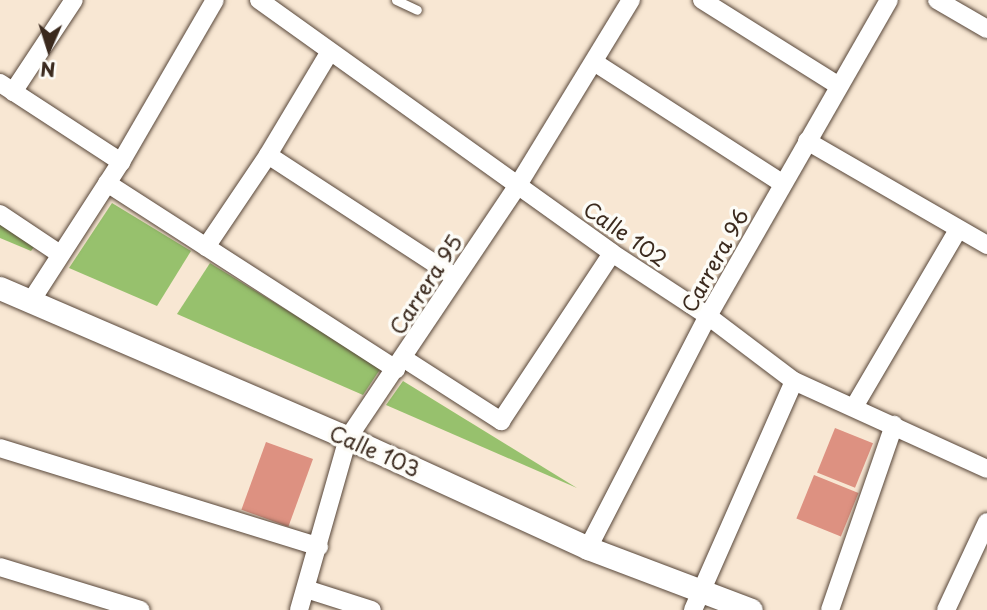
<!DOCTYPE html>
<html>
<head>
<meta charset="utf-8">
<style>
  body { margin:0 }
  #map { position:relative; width:987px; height:610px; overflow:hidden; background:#f8e7d3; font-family:"Playpen Sans",sans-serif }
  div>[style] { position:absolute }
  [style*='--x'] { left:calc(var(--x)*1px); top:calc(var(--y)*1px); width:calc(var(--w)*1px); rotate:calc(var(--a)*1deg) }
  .green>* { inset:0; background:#97c16d }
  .building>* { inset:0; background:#dd9181; transform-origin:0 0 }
  .roads { filter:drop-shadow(0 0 2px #574639) drop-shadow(0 0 2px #574639) }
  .service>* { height:9px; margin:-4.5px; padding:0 4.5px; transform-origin:4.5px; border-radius:4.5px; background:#fff }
  .minor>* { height:18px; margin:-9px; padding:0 9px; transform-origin:9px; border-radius:9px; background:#fff }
  .tertiary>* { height:23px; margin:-11.5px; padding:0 11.5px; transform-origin:11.5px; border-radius:11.5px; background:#fff }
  span { translate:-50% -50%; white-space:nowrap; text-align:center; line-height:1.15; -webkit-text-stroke:7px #fdfcf7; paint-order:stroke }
  .street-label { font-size:21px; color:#3b2a1e }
  .north { position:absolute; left:14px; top:14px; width:70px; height:70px; -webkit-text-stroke:5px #fdfcf7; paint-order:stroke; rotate:183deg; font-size:19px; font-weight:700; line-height:28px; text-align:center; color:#3b2a1e }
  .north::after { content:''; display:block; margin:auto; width:24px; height:32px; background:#3b2a1e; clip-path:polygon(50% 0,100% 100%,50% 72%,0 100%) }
</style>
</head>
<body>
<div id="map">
  <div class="green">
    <div style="clip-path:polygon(112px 203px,191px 251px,157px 306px,69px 268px)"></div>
    <div style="clip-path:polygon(0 221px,37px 243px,31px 251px,0 238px)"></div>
    <div style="clip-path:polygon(210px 263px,381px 368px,363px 395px,177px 314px)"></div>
    <div style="clip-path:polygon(403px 381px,577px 488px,386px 405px)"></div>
  </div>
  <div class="building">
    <div style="left:835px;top:428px;width:41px;height:48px;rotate:22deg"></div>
    <div style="left:266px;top:442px;width:50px;height:72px;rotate:20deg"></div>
    <div style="left:814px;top:475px;width:48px;height:47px;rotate:22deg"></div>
  </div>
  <div class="roads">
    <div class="service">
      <div style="--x:396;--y:0;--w:23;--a:25"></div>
    </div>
    <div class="minor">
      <div style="--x:259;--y:0;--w:434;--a:35.6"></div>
      <div style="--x:612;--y:253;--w:115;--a:33.3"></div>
      <div style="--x:708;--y:316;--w:108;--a:37.1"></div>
      <div style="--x:794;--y:381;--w:212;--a:24.5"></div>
      <div style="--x:702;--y:0;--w:162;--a:32.1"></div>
      <div style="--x:937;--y:0;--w:58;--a:30.1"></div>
      <div style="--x:594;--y:62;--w:225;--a:32.8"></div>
      <div style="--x:0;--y:83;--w:145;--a:33.1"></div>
      <div style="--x:13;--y:92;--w:110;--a:-56.5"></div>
      <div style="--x:807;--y:141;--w:208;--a:30"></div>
      <div style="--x:268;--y:155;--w:223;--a:33.1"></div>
      <div style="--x:107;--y:183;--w:344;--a:32.8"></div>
      <div style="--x:0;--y:214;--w:72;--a:33.7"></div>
      <div style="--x:206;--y:247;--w:111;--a:-56"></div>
      <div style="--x:268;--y:155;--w:119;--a:-59.1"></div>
      <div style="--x:31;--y:301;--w:166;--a:-57.1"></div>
      <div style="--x:121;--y:162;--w:187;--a:-59.9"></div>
      <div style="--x:403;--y:358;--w:117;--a:32.7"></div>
      <div style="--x:501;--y:421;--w:201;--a:-56.5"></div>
      <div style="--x:854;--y:407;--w:205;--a:-59.6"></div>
      <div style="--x:0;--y:448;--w:334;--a:17.2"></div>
      <div style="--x:588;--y:548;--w:261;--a:-62.7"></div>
      <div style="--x:708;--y:316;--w:364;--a:-60.2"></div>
      <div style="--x:0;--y:567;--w:147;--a:17"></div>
      <div style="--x:306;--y:589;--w:69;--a:17.7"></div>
      <div style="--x:299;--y:610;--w:179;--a:-74.1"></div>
      <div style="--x:348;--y:438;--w:305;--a:-56.1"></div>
      <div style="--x:518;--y:185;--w:217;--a:-58.6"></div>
      <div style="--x:693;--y:610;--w:250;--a:-66.2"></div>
      <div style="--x:830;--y:610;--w:196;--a:-70.9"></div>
      <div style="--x:946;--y:610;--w:97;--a:-65"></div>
    </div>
    <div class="tertiary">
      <div style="--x:0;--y:288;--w:379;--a:23.3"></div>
      <div style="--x:348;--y:438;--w:264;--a:24.6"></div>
      <div style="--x:588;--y:548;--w:174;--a:20.8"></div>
    </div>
  </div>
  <div class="street-label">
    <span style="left:626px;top:233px;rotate:35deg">Calle 102</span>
    <span style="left:714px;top:260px;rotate:-61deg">Carrera 96</span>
    <span style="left:425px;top:284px;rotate:-57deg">Carrera 95</span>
    <span style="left:375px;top:450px;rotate:24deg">Calle 103</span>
  </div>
  <div class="north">N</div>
</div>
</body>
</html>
